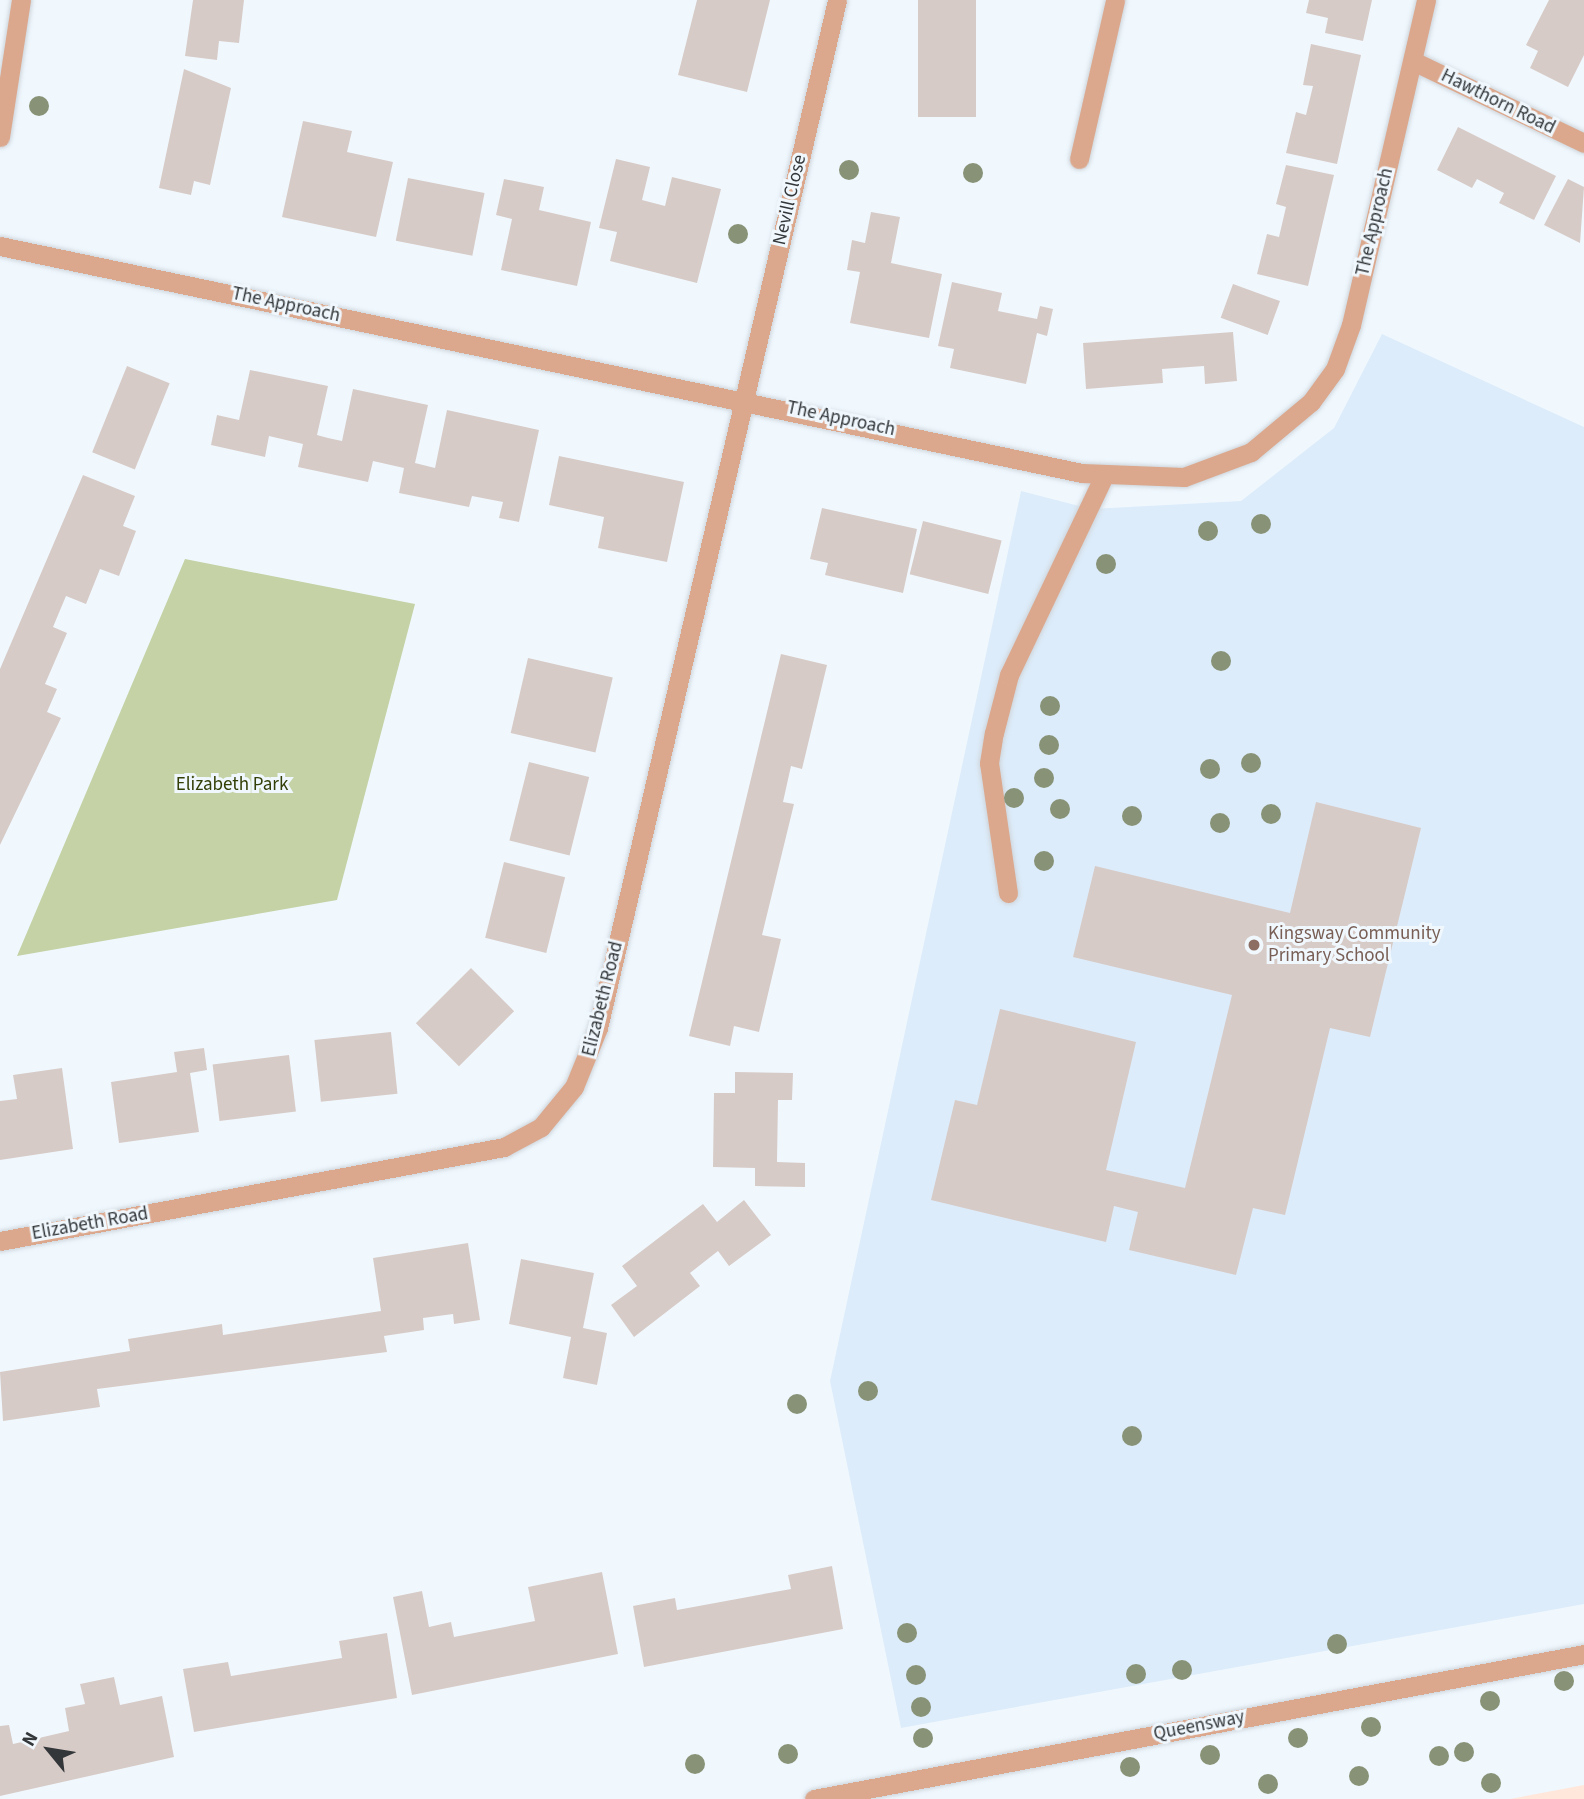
<!DOCTYPE html>
<html>
<head>
<meta charset="utf-8">
<style>
  body { margin:0 }
  #map { position:relative; width:1584px; height:1799px; overflow:hidden; background:#f0f8fe; font-family:"Source Sans 3",sans-serif }
  div>[style] { position:absolute }
  [style*='--x'] { left:calc(var(--x)*1px); top:calc(var(--y)*1px); width:calc(var(--w)*1px); rotate:calc(var(--a)*1deg) }
  .built>* { inset:0; background:#ddecfa }
  .industrial>* { inset:0; background:#ffe7dc }
  .green>* { inset:0; background:#c4d2a5 }
  .building>* { inset:0; background:#d7cbc7; transform-origin:0 0 }
  .roads { filter:drop-shadow(0 0 2px #ced5db) drop-shadow(0 0 2px #ced5db) }
  .service>* { height:19px; margin:-9.5px; padding:0 9.5px; transform-origin:9.5px; border-radius:9.5px; background:#dca88d }
  .minor>* { height:19px; margin:-9.5px; padding:0 9.5px; transform-origin:9.5px; border-radius:9.5px; background:#dca88d }
  .tertiary>* { height:19px; margin:-9.5px; padding:0 9.5px; transform-origin:9.5px; border-radius:9.5px; background:#dca88d }
  .trees>* { width:20px; height:20px; margin:-10px; border-radius:50%; background:#889276 }
  .dots>* { width:19px; height:19px; translate:-50% -50%; box-sizing:border-box; border:4px solid #f0f8fe; border-radius:50% }
  span { translate:-50% -50%; white-space:nowrap; text-align:center; line-height:1.15; -webkit-text-stroke:6px #f0f8fe; paint-order:stroke }
  .street-label { font-size:19px; color:#33373a }
  .park-label { font-size:19px; color:#333f07 }
  .education-label { font-size:19px; color:#785e54 }
  .left { translate:0 -50%; text-align:left }
  .north { position:absolute; left:14px; top:1715px; width:70px; height:70px; -webkit-text-stroke:5px #f0f8fe; paint-order:stroke; rotate:300deg; font-size:19px; font-weight:700; line-height:28px; text-align:center; color:#33373a }
  .north::after { content:''; display:block; margin:auto; width:24px; height:32px; background:#33373a; clip-path:polygon(50% 0,100% 100%,50% 72%,0 100%) }
</style>
</head>
<body>
<div id="map">
  <div class="built">
    <div style="clip-path:polygon(1382px 334px,1584px 427px,1584px 1604px,901px 1728px,830px 1381px,1021px 491px,1091px 509px,1241px 501px,1334px 428px)"></div>
  </div>
  <div class="industrial">
    <div style="clip-path:polygon(1584px 1785px,1584px 1799px,1510px 1799px)"></div>
  </div>
  <div class="green">
    <div style="clip-path:polygon(185px 559px,415px 604px,337px 900px,17px 956px)"></div>
  </div>
  <div class="building">
    <div style="clip-path:polygon(193px 0,244px 0,239px 43px,219px 41px,217px 60px,185px 56px)"></div>
    <div style="clip-path:polygon(697px 0,770px 0,747px 92px,678px 75px)"></div>
    <div style="left:918px;top:0;width:58px;height:117px"></div>
    <div style="clip-path:polygon(1309px 0,1372px 0,1363px 41px,1325px 33px,1328px 18px,1306px 13px)"></div>
    <div style="clip-path:polygon(1549px 0,1584px 0,1584px 55px,1568px 87px,1530px 68px,1538px 51px,1526px 45px)"></div>
    <div style="clip-path:polygon(1311px 44px,1361px 55px,1337px 164px,1286px 153px,1296px 112px,1306px 115px,1313px 86px,1303px 85px)"></div>
    <div style="clip-path:polygon(184px 69px,231px 88px,210px 185px,194px 181px,191px 195px,159px 188px)"></div>
    <div style="clip-path:polygon(303px 121px,352px 131px,347px 152px,393px 162px,376px 237px,282px 217px)"></div>
    <div style="clip-path:polygon(1458px 127px,1556px 176px,1534px 220px,1499px 203px,1504px 193px,1477px 179px,1472px 188px,1437px 170px)"></div>
    <div style="clip-path:polygon(616px 159px,650px 167px,642px 200px,665px 206px,672px 177px,721px 189px,697px 283px,610px 261px,617px 232px,599px 228px)"></div>
    <div style="clip-path:polygon(1286px 165px,1334px 175px,1308px 286px,1257px 274px,1267px 234px,1279px 237px,1286px 207px,1276px 204px)"></div>
    <div style="left:408px;top:178px;width:78px;height:64px;rotate:11deg"></div>
    <div style="clip-path:polygon(504px 179px,544px 187px,539px 210px,591px 222px,577px 286px,501px 270px,512px 219px,496px 215px)"></div>
    <div style="clip-path:polygon(1568px 179px,1584px 187px,1580px 243px,1544px 225px)"></div>
    <div style="clip-path:polygon(871px 212px,900px 217px,891px 263px,942px 274px,929px 338px,850px 323px,860px 272px,847px 270px,852px 240px,865px 243px)"></div>
    <div style="clip-path:polygon(952px 282px,1002px 293px,998px 311px,1037px 319px,1040px 306px,1053px 309px,1047px 336px,1037px 333px,1026px 384px,950px 368px,954px 349px,938px 346px)"></div>
    <div style="left:1233px;top:284px;width:50px;height:36px;rotate:20deg"></div>
    <div style="clip-path:polygon(1233px 332px,1237px 381px,1205px 384px,1204px 366px,1162px 369px,1163px 383px,1086px 389px,1083px 343px)"></div>
    <div style="left:127px;top:366px;width:46px;height:93px;rotate:22deg"></div>
    <div style="clip-path:polygon(250px 370px,328px 386px,317px 435px,328px 438px,342px 441px,353px 389px,428px 405px,415px 463px,435px 468px,447px 410px,539px 430px,519px 522px,499px 518px,503px 502px,472px 496px,469px 507px,399px 493px,404px 468px,373px 461px,368px 482px,298px 467px,303px 444px,269px 436px,265px 457px,211px 445px,217px 415px,239px 420px)"></div>
    <div style="clip-path:polygon(559px 456px,684px 482px,667px 562px,598px 548px,604px 517px,549px 505px)"></div>
    <div style="clip-path:polygon(83px 475px,135px 496px,123px 526px,136px 531px,119px 576px,100px 569px,86px 604px,66px 596px,53px 627px,67px 633px,45px 684px,57px 689px,47px 712px,61px 718px,0 845px,0 669px)"></div>
    <div style="clip-path:polygon(822px 508px,917px 529px,903px 593px,825px 575px,828px 563px,810px 559px)"></div>
    <div style="left:923px;top:521px;width:81px;height:55px;rotate:14deg"></div>
    <div style="clip-path:polygon(781px 654px,827px 665px,802px 769px,791px 766px,783px 802px,794px 804px,762px 935px,781px 939px,759px 1032px,734px 1026px,730px 1046px,689px 1036px)"></div>
    <div style="left:528px;top:658px;width:87px;height:77px;rotate:13deg"></div>
    <div style="left:529px;top:762px;width:62px;height:81px;rotate:14deg"></div>
    <div style="clip-path:polygon(1316px 802px,1421px 828px,1370px 1037px,1330px 1028px,1285px 1215px,1253px 1208px,1236px 1275px,1129px 1250px,1138px 1212px,1114px 1206px,1106px 1242px,931px 1200px,955px 1100px,977px 1105px,1000px 1009px,1136px 1042px,1106px 1170px,1185px 1188px,1232px 995px,1073px 957px,1095px 866px,1290px 913px)"></div>
    <div style="left:504px;top:862px;width:63px;height:78px;rotate:14deg"></div>
    <div style="left:471px;top:968px;width:61px;height:78px;rotate:45deg"></div>
    <div style="left:391px;top:1032px;width:62px;height:77px;rotate:84deg"></div>
    <div style="clip-path:polygon(204px 1048px,207px 1070px,190px 1073px,199px 1132px,119px 1143px,111px 1082px,177px 1072px,174px 1052px)"></div>
    <div style="left:289px;top:1055px;width:57px;height:77px;rotate:83deg"></div>
    <div style="clip-path:polygon(62px 1068px,73px 1149px,0 1160px,0 1101px,17px 1099px,13px 1075px)"></div>
    <div style="clip-path:polygon(735px 1072px,793px 1073px,792px 1100px,778px 1100px,777px 1162px,805px 1163px,805px 1187px,755px 1186px,755px 1168px,713px 1167px,714px 1093px,735px 1093px)"></div>
    <div style="clip-path:polygon(744px 1200px,771px 1235px,729px 1266px,718px 1251px,690px 1273px,700px 1286px,634px 1337px,611px 1305px,637px 1286px,622px 1266px,703px 1204px,717px 1222px)"></div>
    <div style="clip-path:polygon(468px 1243px,480px 1320px,454px 1324px,453px 1314px,423px 1318px,424px 1330px,384px 1336px,387px 1352px,97px 1389px,100px 1407px,3px 1421px,0 1372px,130px 1351px,128px 1339px,222px 1324px,223px 1335px,381px 1311px,373px 1258px)"></div>
    <div style="clip-path:polygon(521px 1259px,594px 1273px,583px 1328px,607px 1333px,597px 1385px,563px 1378px,571px 1337px,509px 1324px)"></div>
    <div style="clip-path:polygon(832px 1566px,843px 1629px,644px 1667px,633px 1606px,675px 1598px,677px 1610px,791px 1589px,788px 1575px)"></div>
    <div style="clip-path:polygon(602px 1572px,618px 1654px,412px 1695px,393px 1597px,422px 1591px,429px 1627px,451px 1622px,454px 1637px,535px 1621px,528px 1587px)"></div>
    <div style="clip-path:polygon(387px 1633px,397px 1698px,194px 1732px,183px 1669px,228px 1662px,231px 1676px,342px 1658px,339px 1641px)"></div>
    <div style="clip-path:polygon(114px 1677px,120px 1705px,162px 1696px,174px 1757px,0 1796px,0 1726px,9px 1725px,13px 1744px,69px 1731px,65px 1708px,85px 1704px,80px 1684px)"></div>
  </div>
  <div class="roads">
    <div class="service">
      <div style="--x:1079;--y:159;--w:163;--a:-77.2"></div>
      <div style="--x:1008;--y:893;--w:131;--a:-98.3"></div>
      <div style="--x:989;--y:763;--w:30;--a:-81"></div>
      <div style="--x:994;--y:733;--w:60;--a:-75.5"></div>
      <div style="--x:1009;--y:675;--w:221;--a:-64.5"></div>
    </div>
    <div class="minor">
      <div style="--x:1413;--y:61;--w:190;--a:25.6"></div>
      <div style="--x:0;--y:246;--w:1106;--a:11.85"></div>
      <div style="--x:1082;--y:473;--w:102;--a:2.2"></div>
      <div style="--x:1184;--y:477;--w:72;--a:-20.5"></div>
      <div style="--x:1251;--y:452;--w:78;--a:-39.8"></div>
      <div style="--x:1311;--y:402;--w:41;--a:-54"></div>
      <div style="--x:1335;--y:369;--w:47;--a:-70"></div>
      <div style="--x:1351;--y:325;--w:334;--a:-77"></div>
      <div style="--x:0;--y:1241;--w:513;--a:-10.56"></div>
      <div style="--x:504;--y:1147;--w:42;--a:-28.4"></div>
      <div style="--x:541;--y:1127;--w:52;--a:-50.5"></div>
      <div style="--x:574;--y:1087;--w:64;--a:-67.9"></div>
      <div style="--x:598;--y:1028;--w:1055;--a:-76.91"></div>
    </div>
    <div class="tertiary">
      <div style="--x:0;--y:137;--w:139;--a:-81.3"></div>
      <div style="--x:814;--y:1799;--w:784;--a:-10.66"></div>
    </div>
  </div>
  <div class="trees">
    <div style="left:39px;top:106px"></div>
    <div style="left:849px;top:170px"></div>
    <div style="left:973px;top:173px"></div>
    <div style="left:738px;top:234px"></div>
    <div style="left:1261px;top:524px"></div>
    <div style="left:1208px;top:531px"></div>
    <div style="left:1106px;top:564px"></div>
    <div style="left:1221px;top:661px"></div>
    <div style="left:1050px;top:706px"></div>
    <div style="left:1049px;top:745px"></div>
    <div style="left:1251px;top:763px"></div>
    <div style="left:1210px;top:769px"></div>
    <div style="left:1044px;top:778px"></div>
    <div style="left:1014px;top:798px"></div>
    <div style="left:1060px;top:809px"></div>
    <div style="left:1271px;top:814px"></div>
    <div style="left:1132px;top:816px"></div>
    <div style="left:1220px;top:823px"></div>
    <div style="left:1044px;top:861px"></div>
    <div style="left:868px;top:1391px"></div>
    <div style="left:797px;top:1404px"></div>
    <div style="left:1132px;top:1436px"></div>
    <div style="left:907px;top:1633px"></div>
    <div style="left:1337px;top:1644px"></div>
    <div style="left:1182px;top:1670px"></div>
    <div style="left:1136px;top:1674px"></div>
    <div style="left:916px;top:1675px"></div>
    <div style="left:1564px;top:1681px"></div>
    <div style="left:1490px;top:1701px"></div>
    <div style="left:921px;top:1707px"></div>
    <div style="left:1371px;top:1727px"></div>
    <div style="left:923px;top:1738px"></div>
    <div style="left:1298px;top:1738px"></div>
    <div style="left:1464px;top:1752px"></div>
    <div style="left:788px;top:1754px"></div>
    <div style="left:1210px;top:1755px"></div>
    <div style="left:1439px;top:1756px"></div>
    <div style="left:695px;top:1764px"></div>
    <div style="left:1130px;top:1767px"></div>
    <div style="left:1359px;top:1776px"></div>
    <div style="left:1491px;top:1783px"></div>
    <div style="left:1268px;top:1784px"></div>
  </div>
  <div class="dots">
    <div style="left:1254px;top:945px;background:#8d6e63"></div>
  </div>
  <div class="street-label">
    <span style="left:1498px;top:102px;rotate:26deg">Hawthorn Road</span>
    <span style="left:790px;top:200px;rotate:-77deg">Nevill Close</span>
    <span style="left:1375px;top:222px;rotate:-77deg">The Approach</span>
    <span style="left:286px;top:305px;rotate:12deg">The Approach</span>
    <span style="left:841px;top:419px;rotate:12deg">The Approach</span>
    <span style="left:603px;top:999px;rotate:-76deg">Elizabeth Road</span>
    <span style="left:90px;top:1224px;rotate:-10deg">Elizabeth Road</span>
    <span style="left:1199px;top:1726px;rotate:-11deg">Queensway</span>
  </div>
  <div class="park-label">
    <span style="left:232px;top:785px">Elizabeth Park</span>
  </div>
  <div class="education-label">
    <span class="left" style="left:1268px;top:945px">Kingsway Community<br>Primary School</span>
  </div>
  <div class="north">N</div>
</div>
</body>
</html>
